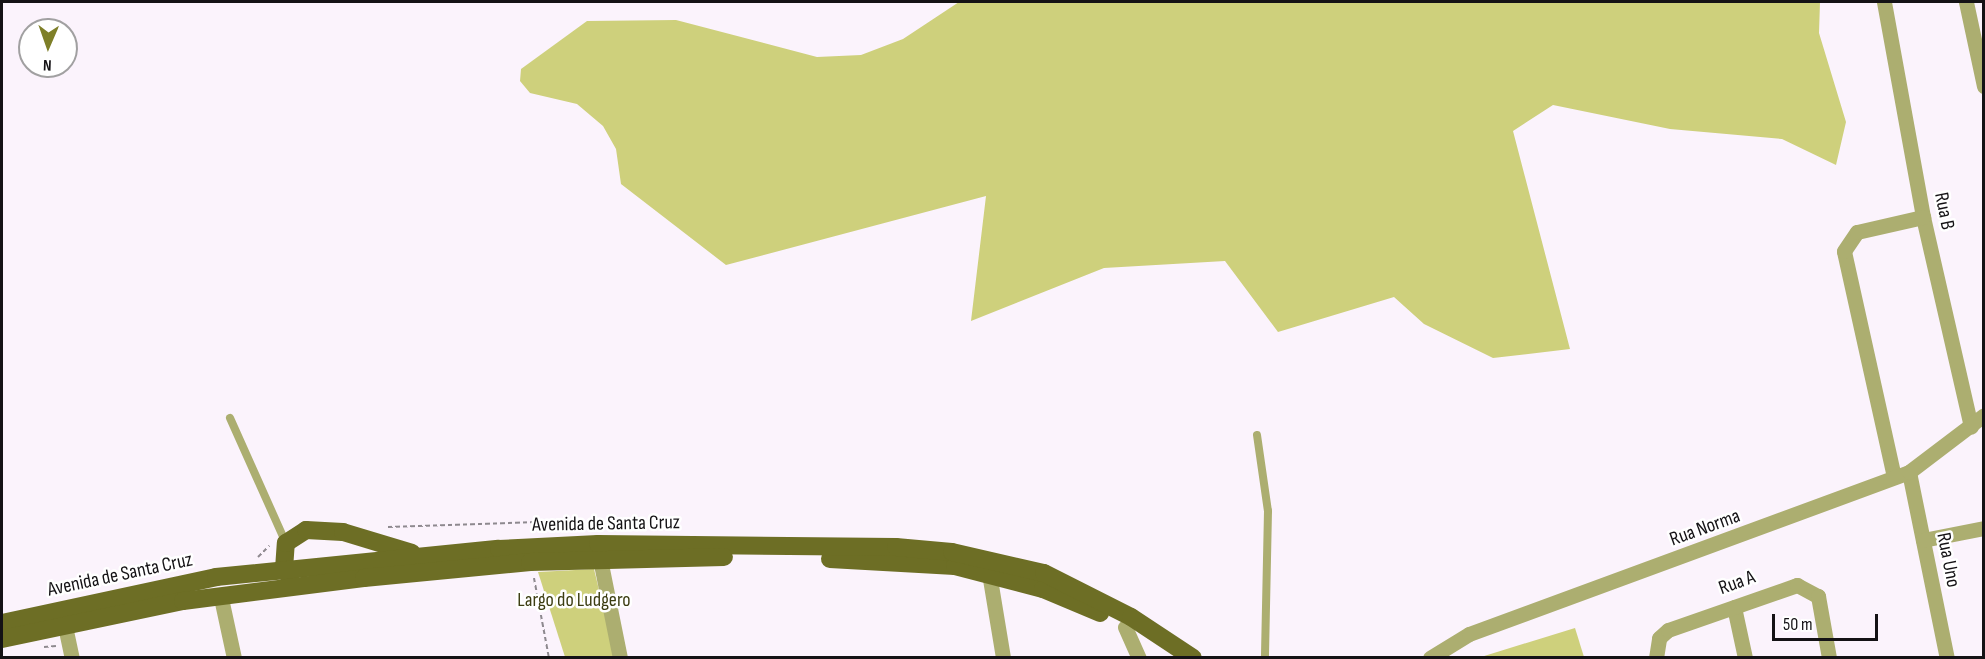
<!DOCTYPE html>
<html>
<head>
<meta charset="utf-8">
<style>
  body { margin:0 }
  #map { position:relative; width:1985px; height:659px; overflow:hidden; background:#fbf3fc; font-family:"Sofia Sans Condensed",sans-serif }
  div>[style] { position:absolute }
  [style*='--x'] { left:calc(var(--x)*1px); top:calc(var(--y)*1px); width:calc(var(--w)*1px); rotate:calc(var(--a)*1deg) }
  .green>* { inset:0; background:#ced07c }
  .path>* { height:2px; margin-top:-1px; transform-origin:0; background:repeating-linear-gradient(90deg,#8e898f 0 4.5px,transparent 0 7.5px) }
  .service>* { height:8px; margin:-4px; padding:0 4px; transform-origin:4px; border-radius:4px; background:#acae70 }
  .minor>* { height:15px; margin:-7.5px; padding:0 7.5px; transform-origin:7.5px; border-radius:7.5px; background:#acae70 }
  .primary>* { height:18px; margin:-9px; padding:0 9px; transform-origin:9px; border-radius:9px; background:#6d6e25 }
  span { translate:-50% -50%; white-space:nowrap; text-align:center; line-height:1.15; -webkit-text-stroke:5px #fff; paint-order:stroke }
  .street-label { font-size:20px; color:#141215 }
  .park-label { font-size:20px; color:#3c3d12 }
  .frame { position:absolute; inset:0; border:3px solid #141215; pointer-events:none }
  .north { position:absolute; left:18px; top:18px; width:60px; height:60px; box-sizing:border-box; background:#fff; border:2px solid #a1a0a1; border-radius:50%; rotate:182deg; font-size:16px; font-weight:700; line-height:24px; text-align:center; color:#141215 }
  .north::after { content:''; display:block; margin:auto; width:21px; height:27px; background:#7e7f28; clip-path:polygon(50% 0,100% 100%,50% 72%,0 100%) }
  .scale { position:absolute; left:1772px; top:614px; width:106px; height:27px; box-sizing:border-box; border:3px solid #141215; border-top:0; padding-left:8px; font-size:18px; line-height:21px; white-space:nowrap; color:#141215; -webkit-text-stroke:4px #fff; paint-order:stroke }
</style>
</head>
<body>
<div id="map">
  <div class="green">
    <div style="clip-path:polygon(959px 2px,1820px 2px,1819px 33px,1846px 122px,1836px 165px,1782px 139px,1670px 129px,1553px 105px,1513px 131px,1570px 349px,1493px 358px,1424px 324px,1394px 297px,1278px 332px,1225px 261px,1104px 268px,971px 321px,986px 196px,726px 265px,621px 184px,616px 149px,603px 126px,577px 104px,530px 93px,520px 81px,521px 69px,587px 21px,676px 20px,817px 57px,861px 55px,903px 39px)"></div>
    <div style="clip-path:polygon(594px 569px,615px 657px,565px 657px,538px 572px)"></div>
    <div style="clip-path:polygon(1575px 628px,1584px 657px,1481px 657px)"></div>
  </div>
  <div class="path">
    <div style="--x:388;--y:527;--w:185;--a:-1.9"></div>
    <div style="--x:573;--y:521;--w:22;--a:16"></div>
    <div style="--x:258;--y:557;--w:16;--a:-45"></div>
    <div style="--x:534;--y:578;--w:81;--a:79.4"></div>
    <div style="--x:44;--y:647;--w:12;--a:-5"></div>
  </div>
  <div class="service">
    <div style="--x:230;--y:418;--w:137;--a:65.9"></div>
    <div style="--x:1257;--y:435;--w:77;--a:81.8"></div>
    <div style="--x:1268;--y:511;--w:147;--a:91.2"></div>
  </div>
  <div class="minor">
    <div style="--x:1884;--y:2;--w:219;--a:79.7"></div>
    <div style="--x:1923;--y:217;--w:215;--a:77.1"></div>
    <div style="--x:1966;--y:2;--w:86;--a:77.9"></div>
    <div style="--x:1909;--y:472;--w:190;--a:78.5"></div>
    <div style="--x:1894;--y:477;--w:231;--a:-102.5"></div>
    <div style="--x:1844;--y:251;--w:23;--a:-56"></div>
    <div style="--x:1857;--y:232;--w:68;--a:-12.8"></div>
    <div style="--x:1923;--y:540;--w:62;--a:-11.1"></div>
    <div style="--x:598;--y:549;--w:111;--a:78.6"></div>
    <div style="--x:989;--y:573;--w:86;--a:80.6"></div>
    <div style="--x:221;--y:598;--w:61;--a:77.8"></div>
    <div style="--x:1734;--y:607;--w:52;--a:77.8"></div>
    <div style="--x:65;--y:626;--w:33;--a:78"></div>
    <div style="--x:1125;--y:627;--w:34;--a:66"></div>
    <div style="--x:1430;--y:658;--w:46;--a:-31.6"></div>
    <div style="--x:1469;--y:634;--w:469;--a:-20.2"></div>
    <div style="--x:1909;--y:472;--w:94;--a:-37.2"></div>
    <div style="--x:1656;--y:658;--w:20;--a:-81"></div>
    <div style="--x:1659;--y:638;--w:12;--a:-42"></div>
    <div style="--x:1668;--y:630;--w:137;--a:-19.2"></div>
    <div style="--x:1797;--y:585;--w:24;--a:28"></div>
    <div style="--x:1818;--y:596;--w:63;--a:79.9"></div>
  </div>
  <div class="primary">
    <div style="--x:830;--y:559;--w:125;--a:3.2"></div>
    <div style="--x:955;--y:566;--w:91;--a:14.6"></div>
    <div style="--x:1043;--y:589;--w:62;--a:22.8"></div>
    <div style="--x:290;--y:577;--w:10;--a:-127"></div>
    <div style="--x:284;--y:569;--w:26;--a:-86"></div>
    <div style="--x:286;--y:543;--w:24;--a:-33"></div>
    <div style="--x:306;--y:530;--w:37;--a:3"></div>
    <div style="--x:343;--y:532;--w:72;--a:16.9"></div>
    <div style="--x:2;--y:623;--w:219;--a:-12.1"></div>
    <div style="--x:216;--y:577;--w:284;--a:-5.7"></div>
    <div style="--x:499;--y:549;--w:99;--a:-2.9"></div>
    <div style="--x:598;--y:544;--w:298;--a:0.6"></div>
    <div style="--x:896;--y:547;--w:56;--a:5.1"></div>
    <div style="--x:952;--y:552;--w:94;--a:12.9"></div>
    <div style="--x:1044;--y:573;--w:97;--a:26.8"></div>
    <div style="--x:1131;--y:617;--w:74;--a:33.5"></div>
    <div style="--x:2;--y:639;--w:185;--a:-11.9"></div>
    <div style="--x:183;--y:601;--w:182;--a:-7.2"></div>
    <div style="--x:364;--y:578;--w:167;--a:-5.5"></div>
    <div style="--x:530;--y:562;--w:194;--a:-1.5"></div>
  </div>
  <div class="street-label">
    <span style="left:1944px;top:211px;rotate:79deg">Rua B</span>
    <span style="left:606px;top:524px;rotate:-1deg">Avenida de Santa Cruz</span>
    <span style="left:1705px;top:528px;rotate:-20deg">Rua Norma</span>
    <span style="left:1948px;top:560px;rotate:79deg">Rua Uno</span>
    <span style="left:120px;top:575px;rotate:-12deg">Avenida de Santa Cruz</span>
    <span style="left:1737px;top:583px;rotate:-20deg">Rua A</span>
  </div>
  <div class="park-label">
    <span style="left:574px;top:600px">Largo do Ludgero</span>
  </div>
  <div class="frame"></div>
  <div class="north">N</div>
  <div class="scale">50 m</div>
</div>
</body>
</html>
